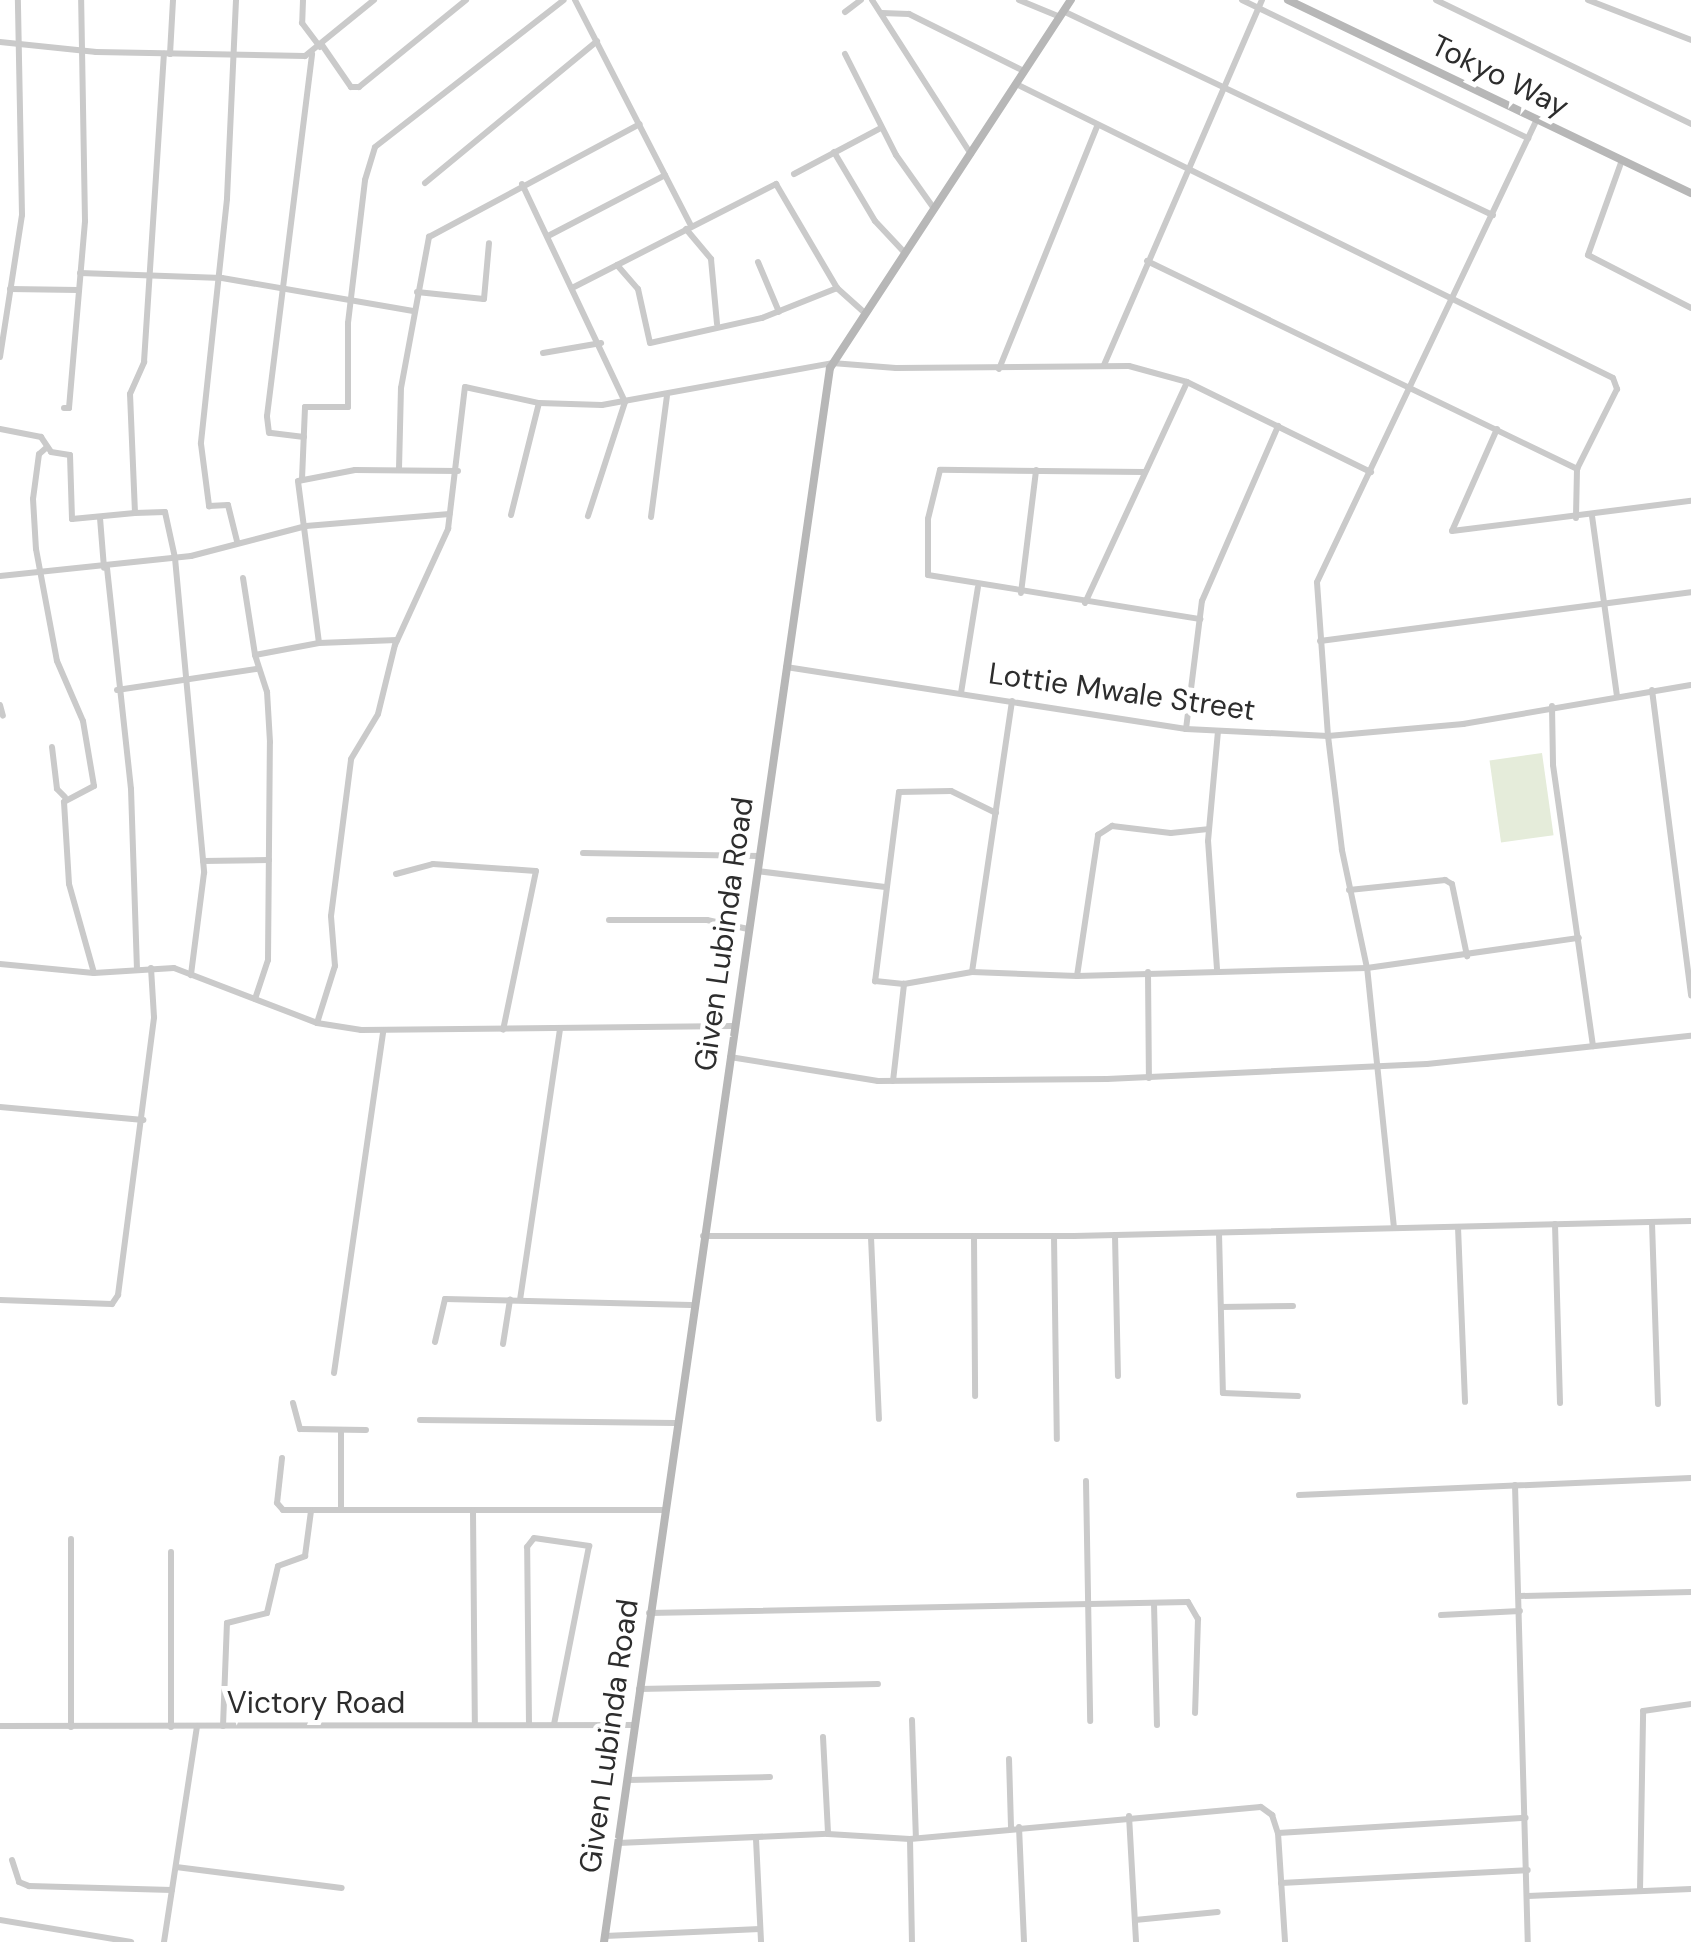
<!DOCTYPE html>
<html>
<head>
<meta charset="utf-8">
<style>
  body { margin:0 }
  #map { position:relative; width:1691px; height:1942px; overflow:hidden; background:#fff; font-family:"DM Sans",sans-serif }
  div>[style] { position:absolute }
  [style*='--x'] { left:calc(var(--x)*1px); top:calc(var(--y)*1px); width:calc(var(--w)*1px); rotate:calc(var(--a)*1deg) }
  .green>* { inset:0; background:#e5ecda; transform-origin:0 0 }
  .street>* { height:6px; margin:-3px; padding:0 3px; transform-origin:3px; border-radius:3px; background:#cacaca }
  .secondary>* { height:8px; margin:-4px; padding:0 4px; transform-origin:4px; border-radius:4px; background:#b7b7b7 }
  span { translate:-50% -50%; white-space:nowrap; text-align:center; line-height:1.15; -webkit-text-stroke:10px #fff; paint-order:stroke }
  .street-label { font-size:30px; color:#2d2d2d }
</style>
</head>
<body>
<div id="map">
  <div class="green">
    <div style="left:1542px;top:753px;width:83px;height:53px;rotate:82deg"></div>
  </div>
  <div class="street">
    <div style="--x:236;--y:0;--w:199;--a:92.6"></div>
    <div style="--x:227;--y:199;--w:246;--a:96.1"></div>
    <div style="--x:201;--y:444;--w:63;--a:82.6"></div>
    <div style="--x:209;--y:506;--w:19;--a:-3"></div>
    <div style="--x:228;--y:505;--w:38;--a:76"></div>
    <div style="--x:303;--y:0;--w:23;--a:92"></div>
    <div style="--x:302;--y:23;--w:30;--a:53"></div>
    <div style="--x:575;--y:0;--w:252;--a:62.8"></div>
    <div style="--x:872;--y:0;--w:183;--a:57.3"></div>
    <div style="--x:1019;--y:0;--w:44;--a:22.5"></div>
    <div style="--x:1242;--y:0;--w:318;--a:25.8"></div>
    <div style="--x:1436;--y:0;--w:284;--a:25.9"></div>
    <div style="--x:1588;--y:0;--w:110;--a:21.2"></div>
    <div style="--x:1063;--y:11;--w:476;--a:25.4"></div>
    <div style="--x:845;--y:12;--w:20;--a:-37"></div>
    <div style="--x:882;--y:13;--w:27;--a:2"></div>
    <div style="--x:909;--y:14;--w:128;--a:26.4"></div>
    <div style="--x:0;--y:42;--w:97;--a:5.9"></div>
    <div style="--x:96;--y:52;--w:209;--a:1.1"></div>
    <div style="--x:305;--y:56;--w:89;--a:-39.1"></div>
    <div style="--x:322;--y:45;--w:51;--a:55.4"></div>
    <div style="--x:351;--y:87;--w:8;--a:0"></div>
    <div style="--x:359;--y:87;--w:138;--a:-39.1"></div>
    <div style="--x:170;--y:54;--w:54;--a:-86.8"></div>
    <div style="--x:845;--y:54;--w:113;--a:63.2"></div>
    <div style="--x:896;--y:155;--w:64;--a:54.6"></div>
    <div style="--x:1016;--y:84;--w:665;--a:26.22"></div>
    <div style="--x:1613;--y:378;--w:12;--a:70"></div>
    <div style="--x:1617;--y:389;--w:89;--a:116.6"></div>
    <div style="--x:1577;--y:469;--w:49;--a:91.2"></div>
    <div style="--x:834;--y:152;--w:80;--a:59.3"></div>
    <div style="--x:875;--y:221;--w:44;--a:46.8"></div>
    <div style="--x:1622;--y:160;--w:101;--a:109.7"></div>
    <div style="--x:1588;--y:255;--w:116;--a:27.2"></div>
    <div style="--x:794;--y:174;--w:98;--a:-27.9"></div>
    <div style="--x:425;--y:183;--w:223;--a:-39.5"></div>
    <div style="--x:522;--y:184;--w:241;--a:64.7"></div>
    <div style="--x:625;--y:402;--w:120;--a:108"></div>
    <div style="--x:686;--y:229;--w:39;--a:50"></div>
    <div style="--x:711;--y:259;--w:65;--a:84.7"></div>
    <div style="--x:548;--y:236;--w:132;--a:-27.5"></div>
    <div style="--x:1147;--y:261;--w:478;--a:25.8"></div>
    <div style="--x:758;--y:262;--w:54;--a:67.2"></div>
    <div style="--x:617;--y:265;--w:32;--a:49"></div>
    <div style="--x:638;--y:289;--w:55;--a:77.5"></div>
    <div style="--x:650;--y:343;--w:115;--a:-12.6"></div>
    <div style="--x:762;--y:318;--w:81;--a:-21.8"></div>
    <div style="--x:80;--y:273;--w:142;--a:2"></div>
    <div style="--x:222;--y:278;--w:194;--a:9.8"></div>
    <div style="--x:574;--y:287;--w:227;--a:-27"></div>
    <div style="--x:776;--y:184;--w:121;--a:59.6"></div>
    <div style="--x:837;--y:288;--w:36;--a:42"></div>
    <div style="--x:10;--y:289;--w:68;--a:0.8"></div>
    <div style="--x:417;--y:292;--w:67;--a:6"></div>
    <div style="--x:484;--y:299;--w:56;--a:-84.9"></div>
    <div style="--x:543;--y:353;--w:59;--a:-9.8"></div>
    <div style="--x:0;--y:357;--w:144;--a:-81.2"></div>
    <div style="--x:22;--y:215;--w:215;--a:-91.1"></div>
    <div style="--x:1104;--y:365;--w:398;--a:-66.6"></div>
    <div style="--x:999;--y:369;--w:261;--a:-68"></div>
    <div style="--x:64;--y:408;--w:5;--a:0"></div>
    <div style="--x:69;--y:408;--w:188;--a:-85.1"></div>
    <div style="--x:85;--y:221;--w:221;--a:-91"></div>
    <div style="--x:0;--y:429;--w:42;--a:11"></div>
    <div style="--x:41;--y:437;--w:18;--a:56"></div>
    <div style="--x:51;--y:452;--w:19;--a:9"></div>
    <div style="--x:70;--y:455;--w:64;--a:88.2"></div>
    <div style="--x:72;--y:519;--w:63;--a:-5.4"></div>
    <div style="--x:135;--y:513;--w:119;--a:-92.4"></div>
    <div style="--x:130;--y:394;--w:35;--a:-66"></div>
    <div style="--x:144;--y:362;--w:309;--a:-86.3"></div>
    <div style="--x:1497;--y:429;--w:111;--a:113.8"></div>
    <div style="--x:1452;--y:531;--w:241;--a:-7.2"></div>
    <div style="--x:304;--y:437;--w:35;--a:-173"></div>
    <div style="--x:269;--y:433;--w:17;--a:-97"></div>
    <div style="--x:267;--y:416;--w:365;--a:-82.9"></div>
    <div style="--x:46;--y:448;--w:9;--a:139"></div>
    <div style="--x:39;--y:454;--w:45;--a:97.6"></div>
    <div style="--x:33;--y:499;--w:50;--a:86.6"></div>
    <div style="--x:36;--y:549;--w:114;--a:79.4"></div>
    <div style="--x:57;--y:661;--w:65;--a:66.6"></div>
    <div style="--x:83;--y:721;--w:66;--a:80.4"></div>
    <div style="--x:94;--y:786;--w:34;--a:152"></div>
    <div style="--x:64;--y:802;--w:82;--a:86.5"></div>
    <div style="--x:69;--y:884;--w:92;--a:74.3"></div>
    <div style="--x:399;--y:469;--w:81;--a:-88.6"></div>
    <div style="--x:401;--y:388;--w:154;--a:-79.5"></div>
    <div style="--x:429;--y:237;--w:239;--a:-28.2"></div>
    <div style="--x:1144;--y:472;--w:204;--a:-179.4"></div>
    <div style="--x:940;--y:470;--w:50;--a:103.8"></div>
    <div style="--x:928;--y:519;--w:56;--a:90"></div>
    <div style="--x:928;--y:575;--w:276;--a:9.2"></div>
    <div style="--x:302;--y:479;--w:72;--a:-87.6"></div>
    <div style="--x:305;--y:407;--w:43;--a:0"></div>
    <div style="--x:348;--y:407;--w:84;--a:-90"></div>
    <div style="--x:348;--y:323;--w:144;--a:-83.2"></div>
    <div style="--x:365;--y:180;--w:34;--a:-73"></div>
    <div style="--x:375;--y:147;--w:239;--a:-37.9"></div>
    <div style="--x:135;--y:513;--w:30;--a:-2"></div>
    <div style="--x:165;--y:512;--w:47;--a:77.7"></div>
    <div style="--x:175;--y:558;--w:316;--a:84.7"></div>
    <div style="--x:204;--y:873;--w:103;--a:97.3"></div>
    <div style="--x:511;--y:515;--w:115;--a:-76"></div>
    <div style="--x:1592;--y:516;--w:182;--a:82.1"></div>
    <div style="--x:651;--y:517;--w:122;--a:-82.5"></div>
    <div style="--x:100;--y:518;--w:50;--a:85.4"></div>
    <div style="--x:107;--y:568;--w:222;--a:83.8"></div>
    <div style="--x:131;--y:789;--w:181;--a:88.1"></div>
    <div style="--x:0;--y:576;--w:192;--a:-6"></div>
    <div style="--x:191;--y:556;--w:119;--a:-14.6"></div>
    <div style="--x:306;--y:526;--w:144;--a:-4.8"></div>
    <div style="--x:243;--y:578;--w:78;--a:81.1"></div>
    <div style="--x:1021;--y:593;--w:124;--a:-83"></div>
    <div style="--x:1085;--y:603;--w:243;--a:-65.2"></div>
    <div style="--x:1320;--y:641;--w:374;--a:-7.5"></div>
    <div style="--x:319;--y:643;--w:163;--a:-97.4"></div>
    <div style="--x:298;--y:481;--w:58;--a:-10.9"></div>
    <div style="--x:355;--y:470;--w:103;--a:0.6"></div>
    <div style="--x:786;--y:667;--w:405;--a:8.8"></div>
    <div style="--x:1186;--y:729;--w:142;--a:2.8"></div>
    <div style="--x:1328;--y:736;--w:136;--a:-5.1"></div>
    <div style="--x:1463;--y:724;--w:231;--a:-9.7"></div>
    <div style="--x:117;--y:690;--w:141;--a:-8.6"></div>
    <div style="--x:1652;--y:690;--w:308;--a:82.7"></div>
    <div style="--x:961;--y:693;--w:107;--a:-80.9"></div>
    <div style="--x:0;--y:705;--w:11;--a:75"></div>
    <div style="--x:1552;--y:706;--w:59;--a:89"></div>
    <div style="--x:1553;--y:765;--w:284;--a:81.9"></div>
    <div style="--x:1186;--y:729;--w:129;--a:-82.9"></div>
    <div style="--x:1202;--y:601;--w:191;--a:-66.5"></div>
    <div style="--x:52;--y:747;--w:42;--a:83.2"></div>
    <div style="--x:57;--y:789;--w:11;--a:45"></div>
    <div style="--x:996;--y:813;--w:50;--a:-153.9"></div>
    <div style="--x:951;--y:791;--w:52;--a:178.9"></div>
    <div style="--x:899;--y:792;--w:191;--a:97.2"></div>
    <div style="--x:875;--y:981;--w:29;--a:6"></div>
    <div style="--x:904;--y:984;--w:69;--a:-10"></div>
    <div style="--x:972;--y:972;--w:105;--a:2.2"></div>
    <div style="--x:1077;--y:976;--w:290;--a:-1.6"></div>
    <div style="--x:1367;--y:968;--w:214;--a:-8.1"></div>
    <div style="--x:583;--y:853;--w:176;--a:1"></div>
    <div style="--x:203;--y:861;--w:66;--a:-0.9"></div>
    <div style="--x:757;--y:871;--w:129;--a:7.1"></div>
    <div style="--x:396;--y:874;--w:38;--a:-15"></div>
    <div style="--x:433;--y:864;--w:103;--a:3.9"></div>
    <div style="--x:536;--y:871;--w:162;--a:101.7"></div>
    <div style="--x:1349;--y:890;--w:97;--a:-5.9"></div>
    <div style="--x:1445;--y:880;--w:8;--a:30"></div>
    <div style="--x:1452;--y:884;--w:74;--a:78.2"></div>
    <div style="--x:609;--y:920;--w:98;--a:0"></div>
    <div style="--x:707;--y:920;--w:42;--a:12.4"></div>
    <div style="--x:0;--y:964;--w:94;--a:5.5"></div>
    <div style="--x:94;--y:973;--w:80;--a:-3.6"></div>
    <div style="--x:174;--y:968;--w:153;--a:21"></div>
    <div style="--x:317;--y:1023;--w:45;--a:9"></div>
    <div style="--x:361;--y:1030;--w:372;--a:-0.6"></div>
    <div style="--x:1217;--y:969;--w:128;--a:-94"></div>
    <div style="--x:1208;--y:841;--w:109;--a:-84.8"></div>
    <div style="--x:972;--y:972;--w:274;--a:-81.6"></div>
    <div style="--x:1148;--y:972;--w:106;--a:89.5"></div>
    <div style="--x:1077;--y:976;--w:143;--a:-81.5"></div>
    <div style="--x:1098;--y:835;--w:17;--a:-33"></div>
    <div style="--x:1112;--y:826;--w:59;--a:6.8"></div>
    <div style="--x:1171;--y:833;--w:37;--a:-6"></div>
    <div style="--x:255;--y:999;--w:41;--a:-71.6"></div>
    <div style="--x:268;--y:960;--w:218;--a:-89.5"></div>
    <div style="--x:270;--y:742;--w:50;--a:-93.4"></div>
    <div style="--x:267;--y:692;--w:39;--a:-108"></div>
    <div style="--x:255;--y:655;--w:65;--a:-10.6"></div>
    <div style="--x:319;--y:643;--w:78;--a:-2.2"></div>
    <div style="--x:317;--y:1023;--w:60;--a:-72.5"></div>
    <div style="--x:335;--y:966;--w:50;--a:-94.6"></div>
    <div style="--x:331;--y:916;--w:158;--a:-82.7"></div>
    <div style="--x:351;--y:759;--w:52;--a:-59"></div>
    <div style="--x:378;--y:714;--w:71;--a:-76.2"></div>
    <div style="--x:395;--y:645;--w:128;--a:-65.4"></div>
    <div style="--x:448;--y:529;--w:143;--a:-83.2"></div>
    <div style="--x:465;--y:387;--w:76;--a:12.2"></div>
    <div style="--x:539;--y:403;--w:63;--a:1.8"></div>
    <div style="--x:602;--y:405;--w:234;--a:-10.3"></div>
    <div style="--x:832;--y:363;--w:64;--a:4.5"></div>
    <div style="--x:896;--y:368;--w:233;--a:-0.5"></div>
    <div style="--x:1129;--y:366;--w:60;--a:15.4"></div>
    <div style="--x:1187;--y:382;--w:205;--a:26.1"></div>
    <div style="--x:730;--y:1057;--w:150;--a:9.2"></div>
    <div style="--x:878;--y:1081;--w:229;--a:-0.5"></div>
    <div style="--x:1107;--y:1079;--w:320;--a:-2.7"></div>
    <div style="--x:1427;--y:1064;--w:265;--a:-6.1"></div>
    <div style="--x:893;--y:1081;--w:98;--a:-83.5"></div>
    <div style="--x:0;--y:1107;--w:144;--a:5.2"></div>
    <div style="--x:1652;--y:1223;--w:181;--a:88.1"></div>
    <div style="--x:1555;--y:1224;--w:179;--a:88.4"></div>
    <div style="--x:1458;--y:1227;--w:175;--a:87.7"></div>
    <div style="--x:1394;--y:1228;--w:261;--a:-95.9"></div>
    <div style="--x:1367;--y:968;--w:121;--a:-102"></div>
    <div style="--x:1342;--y:850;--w:115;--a:-97"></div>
    <div style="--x:1328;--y:736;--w:154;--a:-94.1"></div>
    <div style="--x:1317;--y:582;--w:513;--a:-64.58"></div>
    <div style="--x:1219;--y:1233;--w:160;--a:88.6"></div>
    <div style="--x:1223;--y:1393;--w:75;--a:2.3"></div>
    <div style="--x:1115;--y:1235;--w:141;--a:88.8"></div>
    <div style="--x:703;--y:1236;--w:371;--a:0"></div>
    <div style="--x:1074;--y:1236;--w:617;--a:-1.39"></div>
    <div style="--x:974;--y:1236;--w:160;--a:89.6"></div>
    <div style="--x:1054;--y:1236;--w:203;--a:89.2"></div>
    <div style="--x:871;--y:1237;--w:182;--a:87.5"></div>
    <div style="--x:0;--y:1300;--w:112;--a:2"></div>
    <div style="--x:112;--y:1304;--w:11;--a:-56"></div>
    <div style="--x:118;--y:1295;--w:280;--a:-82.6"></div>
    <div style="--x:154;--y:1017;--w:49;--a:-93.5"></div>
    <div style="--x:520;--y:1300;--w:275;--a:-81.6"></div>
    <div style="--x:1221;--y:1307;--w:72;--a:-0.8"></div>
    <div style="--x:435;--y:1342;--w:44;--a:-76.9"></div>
    <div style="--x:445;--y:1299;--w:246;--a:1.4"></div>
    <div style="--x:503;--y:1344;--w:45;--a:-81"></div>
    <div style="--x:334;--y:1373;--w:345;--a:-81.8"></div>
    <div style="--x:293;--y:1403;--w:27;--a:75"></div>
    <div style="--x:300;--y:1429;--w:66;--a:0.9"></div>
    <div style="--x:420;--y:1420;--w:255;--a:0.7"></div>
    <div style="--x:341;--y:1430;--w:80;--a:90"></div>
    <div style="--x:282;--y:1458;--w:45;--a:96.3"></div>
    <div style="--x:277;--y:1503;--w:9;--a:49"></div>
    <div style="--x:283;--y:1510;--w:380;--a:0"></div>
    <div style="--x:1086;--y:1481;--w:240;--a:89"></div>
    <div style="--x:1515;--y:1485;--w:457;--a:88.4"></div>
    <div style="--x:1299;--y:1495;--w:392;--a:-2.5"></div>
    <div style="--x:473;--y:1511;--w:213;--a:89.5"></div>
    <div style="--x:71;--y:1539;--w:188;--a:90"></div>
    <div style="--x:171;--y:1552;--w:175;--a:90"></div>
    <div style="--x:1520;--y:1596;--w:171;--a:-1.3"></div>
    <div style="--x:1154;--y:1603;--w:122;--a:88.6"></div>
    <div style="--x:649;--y:1613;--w:539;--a:-1.17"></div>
    <div style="--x:1188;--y:1602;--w:20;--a:60"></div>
    <div style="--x:1198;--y:1619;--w:94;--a:91.8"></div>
    <div style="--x:1441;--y:1615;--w:79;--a:-2.9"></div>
    <div style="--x:639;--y:1689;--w:239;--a:-1.2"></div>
    <div style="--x:912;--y:1720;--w:118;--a:88.1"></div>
    <div style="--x:529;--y:1724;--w:177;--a:-90.6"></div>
    <div style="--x:527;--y:1547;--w:11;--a:-52"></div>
    <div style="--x:534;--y:1538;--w:56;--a:8.3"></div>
    <div style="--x:589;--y:1546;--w:181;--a:101.1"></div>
    <div style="--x:0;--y:1726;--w:632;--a:-0.09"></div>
    <div style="--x:223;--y:1726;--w:103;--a:-87.8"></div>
    <div style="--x:227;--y:1623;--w:41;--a:-14"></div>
    <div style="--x:267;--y:1613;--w:48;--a:-76.8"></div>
    <div style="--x:278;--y:1566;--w:29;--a:-20"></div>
    <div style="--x:305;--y:1556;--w:45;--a:-82.4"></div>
    <div style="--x:823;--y:1737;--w:97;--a:87"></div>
    <div style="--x:1009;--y:1759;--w:69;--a:88.3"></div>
    <div style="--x:627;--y:1780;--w:143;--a:-1.2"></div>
    <div style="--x:1129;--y:1816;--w:126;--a:86.8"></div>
    <div style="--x:1019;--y:1827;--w:115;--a:87.5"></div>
    <div style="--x:1278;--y:1833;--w:248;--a:-3.5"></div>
    <div style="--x:756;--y:1839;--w:103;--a:87.2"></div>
    <div style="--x:910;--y:1839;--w:103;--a:88.9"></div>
    <div style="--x:618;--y:1843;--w:210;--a:-2.5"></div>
    <div style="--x:828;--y:1834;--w:82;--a:3.5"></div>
    <div style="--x:910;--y:1839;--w:352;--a:-5.2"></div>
    <div style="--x:1261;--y:1807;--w:14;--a:36"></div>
    <div style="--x:1272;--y:1815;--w:19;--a:72"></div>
    <div style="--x:1278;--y:1833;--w:109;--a:86.3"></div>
    <div style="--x:12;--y:1860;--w:23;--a:72"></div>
    <div style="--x:19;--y:1882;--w:11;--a:22"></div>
    <div style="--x:29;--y:1886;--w:143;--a:1.6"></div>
    <div style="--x:176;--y:1867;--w:167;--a:7.2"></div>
    <div style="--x:1281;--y:1883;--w:247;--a:-3"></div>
    <div style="--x:1640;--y:1891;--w:180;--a:-89"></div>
    <div style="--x:1643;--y:1711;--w:49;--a:-8.3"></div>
    <div style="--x:1528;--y:1896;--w:163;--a:-2.5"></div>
    <div style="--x:0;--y:1920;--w:133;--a:9.5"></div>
    <div style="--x:1135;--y:1920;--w:83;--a:-5.5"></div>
    <div style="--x:605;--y:1936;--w:155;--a:-2.6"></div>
    <div style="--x:164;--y:1942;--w:218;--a:-81.3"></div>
  </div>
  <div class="secondary">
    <div style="--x:1288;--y:0;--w:447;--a:25.6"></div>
    <div style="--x:604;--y:1942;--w:1590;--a:-81.83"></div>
    <div style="--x:830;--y:368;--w:440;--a:-56.8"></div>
  </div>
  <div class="street-label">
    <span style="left:1500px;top:76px;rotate:26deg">Tokyo Way</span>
    <span style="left:1122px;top:692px;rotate:8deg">Lottie Mwale Street</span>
    <span style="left:724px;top:934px;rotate:-82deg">Given Lubinda Road</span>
    <span style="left:316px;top:1703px">Victory Road</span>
    <span style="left:609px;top:1736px;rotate:-82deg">Given Lubinda Road</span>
  </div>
</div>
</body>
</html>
